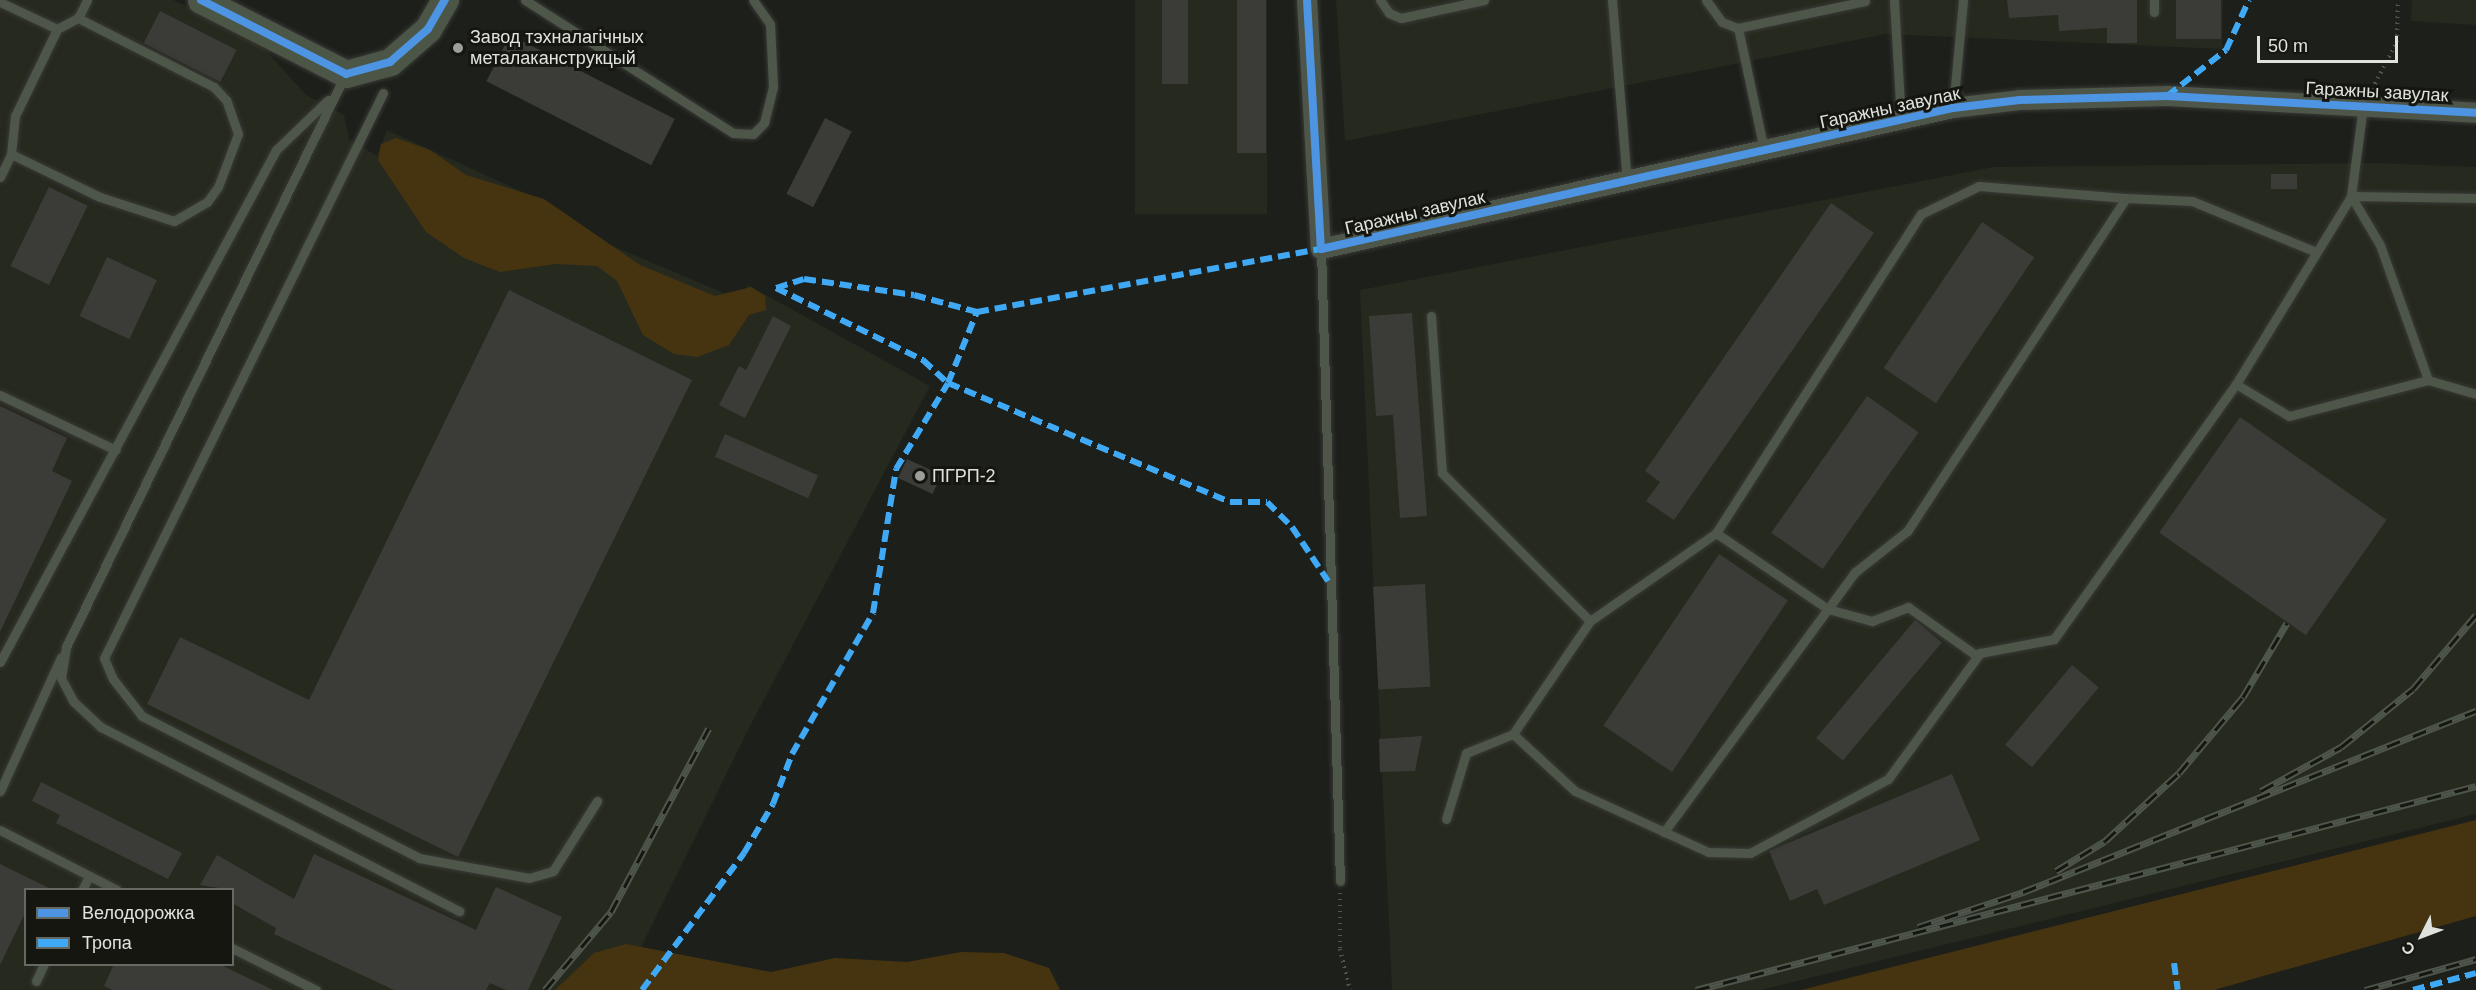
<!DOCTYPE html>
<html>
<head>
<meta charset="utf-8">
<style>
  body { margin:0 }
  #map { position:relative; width:2476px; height:990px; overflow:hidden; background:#1d1f1a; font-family:Arial,sans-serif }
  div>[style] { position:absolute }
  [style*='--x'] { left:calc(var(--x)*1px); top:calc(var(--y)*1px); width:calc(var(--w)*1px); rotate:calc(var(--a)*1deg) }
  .built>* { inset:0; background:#26291e; transform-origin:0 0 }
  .green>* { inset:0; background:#463410 }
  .building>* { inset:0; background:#3b3c38; transform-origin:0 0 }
  .path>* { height:4px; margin-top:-2px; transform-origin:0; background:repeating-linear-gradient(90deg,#50564d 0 1.5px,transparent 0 6px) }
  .roads { filter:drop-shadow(0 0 2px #383936) drop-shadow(0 0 2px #383936) }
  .lane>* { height:9px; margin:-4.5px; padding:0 4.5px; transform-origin:4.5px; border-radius:4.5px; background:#4d5649 }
  .street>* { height:20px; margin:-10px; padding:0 10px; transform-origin:10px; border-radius:10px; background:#4d5649 }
  .secondary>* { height:27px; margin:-13.5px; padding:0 13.5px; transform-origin:13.5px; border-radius:13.5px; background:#4c5647 }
  .rail>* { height:7px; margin-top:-3.5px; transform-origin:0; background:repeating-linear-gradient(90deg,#151610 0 14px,#4e554b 0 28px); box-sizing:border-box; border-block:2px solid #4e554b }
  .quiet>* { height:6px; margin-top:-3px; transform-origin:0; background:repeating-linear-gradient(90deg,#3fa9f5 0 12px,transparent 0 18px) }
  .cycleway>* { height:8px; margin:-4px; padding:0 4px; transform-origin:4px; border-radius:4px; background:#4d94e3 }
  .dots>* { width:16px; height:16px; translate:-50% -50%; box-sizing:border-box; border:3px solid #151610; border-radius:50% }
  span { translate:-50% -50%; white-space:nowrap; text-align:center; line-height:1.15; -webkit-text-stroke:6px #151610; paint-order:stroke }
  .poi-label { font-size:18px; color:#e0e2dd }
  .left { translate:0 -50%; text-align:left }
  .street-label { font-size:18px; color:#e0e2dd }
  .legend { position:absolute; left:24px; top:888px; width:210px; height:78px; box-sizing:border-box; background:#151610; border:2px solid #666862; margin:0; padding:8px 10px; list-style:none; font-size:18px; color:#e0e2dd }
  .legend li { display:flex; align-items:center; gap:12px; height:30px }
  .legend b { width:30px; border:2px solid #666862 }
  .north { position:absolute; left:2392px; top:906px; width:60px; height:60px; -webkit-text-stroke:4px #151610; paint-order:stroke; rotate:228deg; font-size:16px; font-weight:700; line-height:24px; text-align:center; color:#e0e2dd }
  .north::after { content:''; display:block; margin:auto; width:21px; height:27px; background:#e0e2dd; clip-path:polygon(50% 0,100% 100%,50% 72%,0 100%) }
  .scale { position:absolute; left:2257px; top:36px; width:141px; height:27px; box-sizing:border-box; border:3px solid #e0e2dd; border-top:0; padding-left:8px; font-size:18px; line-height:21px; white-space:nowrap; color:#e0e2dd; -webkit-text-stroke:4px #151610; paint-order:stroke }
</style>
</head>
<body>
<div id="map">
  <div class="built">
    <div style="clip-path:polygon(evenodd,0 0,173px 0,254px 37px,306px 95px,344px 115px,349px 139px,377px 156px,387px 130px,551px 205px,547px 218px,740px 300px,748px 285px,930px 386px,750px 726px,620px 990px,0 990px,0 0,26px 890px,232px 890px,232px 964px,26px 964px,26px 890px)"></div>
    <div style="left:1135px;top:0;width:132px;height:214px"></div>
    <div style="clip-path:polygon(1336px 0,2223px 0,2222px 49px,1886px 34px,1345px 141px)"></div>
    <div style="clip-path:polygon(2412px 0,2476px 0,2476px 25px,2411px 21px)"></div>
    <div style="clip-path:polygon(2377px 163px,2476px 167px,2476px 814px,1761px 990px,1392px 990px,1360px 290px,1994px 167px)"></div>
  </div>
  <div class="green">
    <div style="clip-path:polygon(396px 138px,430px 150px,466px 175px,544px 199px,640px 265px,715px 296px,751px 287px,765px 296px,766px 310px,749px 315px,729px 345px,697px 357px,674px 354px,643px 335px,617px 281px,597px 266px,556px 264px,500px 272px,464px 258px,426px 232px,378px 160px,381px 144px)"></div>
    <div style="clip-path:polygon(2476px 820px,2476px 916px,2214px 990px,1801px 990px)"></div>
    <div style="clip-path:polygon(626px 944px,771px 972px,835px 958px,907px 962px,961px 952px,1004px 953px,1049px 968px,1060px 990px,555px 990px,594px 953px)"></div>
  </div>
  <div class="building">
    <div style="left:1162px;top:0;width:26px;height:84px"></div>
    <div style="left:1237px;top:0;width:29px;height:153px"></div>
    <div style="clip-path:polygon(2007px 0,2137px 0,2137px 43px,2107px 43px,2107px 28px,2059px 31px,2058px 15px,2009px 18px)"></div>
    <div style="left:2176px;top:0;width:45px;height:39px"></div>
    <div style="left:160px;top:11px;width:86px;height:36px;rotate:27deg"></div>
    <div style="left:510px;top:35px;width:185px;height:52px;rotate:27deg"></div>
    <div style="left:825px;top:118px;width:30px;height:85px;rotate:27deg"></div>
    <div style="left:2271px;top:174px;width:26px;height:15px"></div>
    <div style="left:49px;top:187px;width:43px;height:88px;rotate:26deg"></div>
    <div style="clip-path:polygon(1831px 203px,1874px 233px,1674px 520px,1646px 501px,1660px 482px,1645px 471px)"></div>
    <div style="left:1982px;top:222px;width:63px;height:176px;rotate:34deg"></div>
    <div style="left:107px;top:257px;width:55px;height:65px;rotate:25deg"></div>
    <div style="clip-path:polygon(509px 290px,692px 380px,458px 857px,147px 704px,180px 637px,309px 700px)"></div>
    <div style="clip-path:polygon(1412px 313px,1427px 516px,1400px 518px,1393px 415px,1376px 416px,1369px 316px)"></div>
    <div style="clip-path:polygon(773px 316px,791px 326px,745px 418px,719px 405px,739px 366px,746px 370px)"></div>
    <div style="left:1867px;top:396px;width:63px;height:167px;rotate:35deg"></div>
    <div style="clip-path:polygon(0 406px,67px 438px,52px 471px,72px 481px,0 632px)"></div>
    <div style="left:2240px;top:417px;width:179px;height:141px;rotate:35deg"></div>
    <div style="left:725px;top:434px;width:102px;height:25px;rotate:24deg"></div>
    <div style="left:907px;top:459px;width:38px;height:21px;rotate:25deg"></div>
    <div style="left:1719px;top:554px;width:83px;height:207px;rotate:34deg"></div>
    <div style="left:1425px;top:584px;width:103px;height:52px;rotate:87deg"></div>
    <div style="left:1915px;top:620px;width:35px;height:154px;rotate:40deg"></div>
    <div style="left:2072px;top:665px;width:35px;height:104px;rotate:40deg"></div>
    <div style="clip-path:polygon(1422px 736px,1415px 771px,1380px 772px,1379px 739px)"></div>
    <div style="clip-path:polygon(1952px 774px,1980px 840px,1824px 905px,1817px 889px,1790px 901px,1769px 851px)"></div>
    <div style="clip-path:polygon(41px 782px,182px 853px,168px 879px,56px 823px,60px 815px,32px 801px)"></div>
    <div style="clip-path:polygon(314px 854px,476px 930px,496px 887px,562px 917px,528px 990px,506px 990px,490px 983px,486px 990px,394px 990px,274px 934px,276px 928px,232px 903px,232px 890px,200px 885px,217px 855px,294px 899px)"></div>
    <div style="clip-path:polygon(0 864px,53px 890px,26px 890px,26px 911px,0 965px)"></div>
    <div style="clip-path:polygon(114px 964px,219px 964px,273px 990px,113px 990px,104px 986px)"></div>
  </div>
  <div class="path">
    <div style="--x:2372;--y:89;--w:53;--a:-62"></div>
    <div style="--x:2397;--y:42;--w:42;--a:-88.6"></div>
    <div style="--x:1340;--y:893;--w:56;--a:90"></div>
    <div style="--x:1340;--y:949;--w:42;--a:76.3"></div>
  </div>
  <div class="roads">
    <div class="lane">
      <div style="--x:525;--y:0;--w:247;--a:32.6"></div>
      <div style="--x:733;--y:133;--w:20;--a:3"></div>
      <div style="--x:753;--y:134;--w:16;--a:-45"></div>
      <div style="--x:764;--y:123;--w:37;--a:-76"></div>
      <div style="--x:773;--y:87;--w:63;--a:-92.7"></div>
      <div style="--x:770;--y:24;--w:29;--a:-125"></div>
      <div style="--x:1380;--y:0;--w:16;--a:55"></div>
      <div style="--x:1389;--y:13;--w:13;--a:23"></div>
      <div style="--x:1401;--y:18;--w:85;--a:-12.2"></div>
      <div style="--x:1612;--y:0;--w:182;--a:85.3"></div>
      <div style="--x:1706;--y:0;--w:27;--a:54"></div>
      <div style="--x:1722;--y:22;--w:17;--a:21"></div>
      <div style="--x:1894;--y:0;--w:120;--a:86.7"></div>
      <div style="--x:0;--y:2;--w:63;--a:25.3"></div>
      <div style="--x:2154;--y:12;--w:12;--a:-90"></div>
      <div style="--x:345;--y:75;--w:636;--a:116"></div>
      <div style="--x:66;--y:647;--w:31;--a:99"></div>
      <div style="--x:61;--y:678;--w:27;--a:62"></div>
      <div style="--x:74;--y:702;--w:37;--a:43"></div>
      <div style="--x:101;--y:727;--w:403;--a:27.2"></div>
      <div style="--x:383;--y:93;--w:630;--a:116.28"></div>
      <div style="--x:104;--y:658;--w:23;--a:67"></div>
      <div style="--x:113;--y:679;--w:47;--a:51.9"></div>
      <div style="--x:142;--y:716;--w:311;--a:27.1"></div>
      <div style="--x:419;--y:858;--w:112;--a:10.3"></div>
      <div style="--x:529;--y:878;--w:25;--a:-16"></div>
      <div style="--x:553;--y:871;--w:83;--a:-57.8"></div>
      <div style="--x:1953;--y:108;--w:108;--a:-84.7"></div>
      <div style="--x:1764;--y:150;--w:125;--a:-102"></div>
      <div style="--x:1738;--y:28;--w:130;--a:-12"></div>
      <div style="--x:11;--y:154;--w:38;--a:-84"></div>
      <div style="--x:15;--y:116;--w:97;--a:-64.2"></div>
      <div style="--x:57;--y:29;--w:24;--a:-28"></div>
      <div style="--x:0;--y:177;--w:25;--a:-64"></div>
      <div style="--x:11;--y:154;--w:99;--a:25.8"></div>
      <div style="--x:100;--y:197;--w:78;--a:18"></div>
      <div style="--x:174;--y:221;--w:38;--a:-30"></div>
      <div style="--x:207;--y:202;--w:19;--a:-54"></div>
      <div style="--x:218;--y:187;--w:57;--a:-69.3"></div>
      <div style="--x:238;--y:134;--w:36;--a:-109"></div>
      <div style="--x:226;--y:100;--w:18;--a:-133"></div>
      <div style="--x:214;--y:87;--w:153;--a:-153.1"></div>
      <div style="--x:78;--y:18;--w:20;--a:-63"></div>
      <div style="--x:2126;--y:198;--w:66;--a:2.6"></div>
      <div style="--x:2192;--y:201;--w:132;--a:22.3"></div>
      <div style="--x:2476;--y:198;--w:125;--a:-179.1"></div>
      <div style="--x:2351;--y:196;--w:57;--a:59.4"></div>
      <div style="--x:2380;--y:245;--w:143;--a:70.4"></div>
      <div style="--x:2428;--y:380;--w:50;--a:16.3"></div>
      <div style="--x:1321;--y:249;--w:632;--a:88.28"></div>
      <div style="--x:1431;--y:316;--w:157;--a:86"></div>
      <div style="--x:1442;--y:473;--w:209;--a:45"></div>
      <div style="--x:1590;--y:621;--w:137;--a:124.3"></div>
      <div style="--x:2236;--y:384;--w:62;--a:31.1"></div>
      <div style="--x:2289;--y:416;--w:144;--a:-14.5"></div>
      <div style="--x:0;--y:395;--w:128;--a:25.4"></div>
      <div style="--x:1716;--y:533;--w:135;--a:34.2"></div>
      <div style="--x:1828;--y:609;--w:46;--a:15.3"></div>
      <div style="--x:1872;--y:621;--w:39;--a:-21"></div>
      <div style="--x:1908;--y:607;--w:85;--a:35.4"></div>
      <div style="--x:1590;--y:621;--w:154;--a:-34.9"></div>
      <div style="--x:1716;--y:533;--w:379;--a:-57.3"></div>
      <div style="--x:1921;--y:214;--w:64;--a:-25.8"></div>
      <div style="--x:1979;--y:186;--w:147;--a:4.7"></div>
      <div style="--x:2126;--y:198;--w:399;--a:123.3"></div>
      <div style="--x:1907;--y:531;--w:66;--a:141.7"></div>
      <div style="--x:1855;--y:572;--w:323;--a:126.3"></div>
      <div style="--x:0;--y:662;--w:582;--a:-61.67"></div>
      <div style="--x:276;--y:150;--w:72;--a:-43.9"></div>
      <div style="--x:0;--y:791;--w:147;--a:-65.5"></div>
      <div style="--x:1446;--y:819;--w:69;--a:-73.1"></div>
      <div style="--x:1466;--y:753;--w:51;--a:-22"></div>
      <div style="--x:1513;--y:734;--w:84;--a:42.6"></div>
      <div style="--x:1575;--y:791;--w:146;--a:24.6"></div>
      <div style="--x:1708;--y:852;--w:42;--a:1.4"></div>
      <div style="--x:1750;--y:853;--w:157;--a:-28.2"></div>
      <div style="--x:1888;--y:779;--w:156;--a:-53.9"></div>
      <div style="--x:1980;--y:653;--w:75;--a:-10.7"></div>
      <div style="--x:2054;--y:639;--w:313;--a:-54.5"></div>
      <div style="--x:2236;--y:384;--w:220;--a:-58.5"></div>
      <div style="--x:2351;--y:196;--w:91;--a:-82.4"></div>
      <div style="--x:0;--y:830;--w:131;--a:27.1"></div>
      <div style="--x:82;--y:890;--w:16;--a:-63"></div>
      <div style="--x:232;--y:948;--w:94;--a:26.6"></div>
      <div style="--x:36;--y:981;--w:19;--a:-65"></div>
    </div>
    <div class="street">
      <div style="--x:1307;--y:0;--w:249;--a:86.8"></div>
      <div style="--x:1321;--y:249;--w:648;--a:-12.58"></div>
      <div style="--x:1953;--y:108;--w:67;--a:-6.8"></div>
      <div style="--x:2020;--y:100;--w:147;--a:-1.6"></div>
      <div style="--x:2167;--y:96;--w:309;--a:3.1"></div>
    </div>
    <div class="secondary">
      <div style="--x:201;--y:0;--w:163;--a:27"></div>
      <div style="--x:346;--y:74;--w:46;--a:-15.3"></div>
      <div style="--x:390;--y:62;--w:50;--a:-41"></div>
      <div style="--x:428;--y:29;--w:34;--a:-60"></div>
    </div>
  </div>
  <div class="rail">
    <div style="--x:2261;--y:791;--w:91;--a:-28.8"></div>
    <div style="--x:2341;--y:747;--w:92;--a:-38.9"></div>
    <div style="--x:2413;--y:689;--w:97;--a:-49.6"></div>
    <div style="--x:2056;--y:871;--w:57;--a:-31.5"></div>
    <div style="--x:2105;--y:841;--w:100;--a:-42.6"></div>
    <div style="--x:2179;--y:773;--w:99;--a:-49.9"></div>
    <div style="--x:2243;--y:697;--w:86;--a:-59.3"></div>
    <div style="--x:1918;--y:927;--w:111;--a:-18.4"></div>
    <div style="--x:2023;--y:892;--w:488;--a:-21.8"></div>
    <div style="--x:545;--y:990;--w:102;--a:-49.8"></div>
    <div style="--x:611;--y:912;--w:208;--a:-62"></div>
    <div style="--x:1696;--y:990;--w:806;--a:-14.66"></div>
    <div style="--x:2365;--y:990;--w:115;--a:-15.6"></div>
  </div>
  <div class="quiet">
    <div style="--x:2167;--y:96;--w:75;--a:-37.9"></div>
    <div style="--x:2226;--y:50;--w:55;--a:-65.3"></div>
    <div style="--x:776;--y:288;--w:164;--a:26.1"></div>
    <div style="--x:923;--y:360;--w:34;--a:43"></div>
    <div style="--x:948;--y:383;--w:306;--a:22.9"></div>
    <div style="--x:1230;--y:502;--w:37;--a:0"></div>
    <div style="--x:1267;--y:502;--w:35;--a:45"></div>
    <div style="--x:1292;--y:527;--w:65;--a:56.3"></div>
    <div style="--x:776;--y:288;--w:29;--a:-18"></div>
    <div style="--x:804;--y:279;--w:111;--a:8.3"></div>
    <div style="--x:914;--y:295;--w:65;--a:15.1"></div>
    <div style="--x:977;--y:312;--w:350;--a:-10.4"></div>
    <div style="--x:2174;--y:963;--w:27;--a:82"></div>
    <div style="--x:642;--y:990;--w:171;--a:-53.3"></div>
    <div style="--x:744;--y:853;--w:57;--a:-59.4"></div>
    <div style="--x:773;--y:804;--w:53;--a:-69.2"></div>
    <div style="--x:792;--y:754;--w:163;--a:-60.1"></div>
    <div style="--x:873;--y:613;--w:146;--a:-80.9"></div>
    <div style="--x:896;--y:469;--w:100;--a:-58.8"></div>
    <div style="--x:948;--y:383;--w:77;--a:-67.8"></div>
    <div style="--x:2413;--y:990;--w:65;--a:-15.1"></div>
  </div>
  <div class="cycleway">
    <div style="--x:201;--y:0;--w:163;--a:27"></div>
    <div style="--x:346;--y:74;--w:46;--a:-15.3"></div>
    <div style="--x:390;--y:62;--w:50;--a:-41"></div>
    <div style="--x:428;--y:29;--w:34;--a:-60"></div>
    <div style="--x:1307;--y:0;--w:249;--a:86.8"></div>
    <div style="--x:1321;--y:249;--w:648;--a:-12.58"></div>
    <div style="--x:1953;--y:108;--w:67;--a:-6.8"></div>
    <div style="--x:2020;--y:100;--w:147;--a:-1.6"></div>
    <div style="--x:2167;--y:96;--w:309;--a:3.1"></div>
  </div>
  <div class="dots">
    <div style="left:458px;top:48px;background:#9c9e99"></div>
    <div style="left:920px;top:476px;background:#9c9e99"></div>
  </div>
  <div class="poi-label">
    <span class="left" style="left:470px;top:48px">Завод тэхналагічных<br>металаканструкцый</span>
    <span class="left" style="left:932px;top:476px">ПГРП-2</span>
  </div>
  <div class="street-label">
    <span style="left:2377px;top:92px;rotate:3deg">Гаражны завулак</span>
    <span style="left:1890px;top:108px;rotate:-12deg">Гаражны завулак</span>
    <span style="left:1415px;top:213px;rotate:-13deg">Гаражны завулак</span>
  </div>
  <ul class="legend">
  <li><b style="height:8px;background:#4d94e3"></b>Велодорожка</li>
  <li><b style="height:8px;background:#3fa9f5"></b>Тропа</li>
  </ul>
  <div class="north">С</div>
  <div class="scale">50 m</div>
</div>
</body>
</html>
